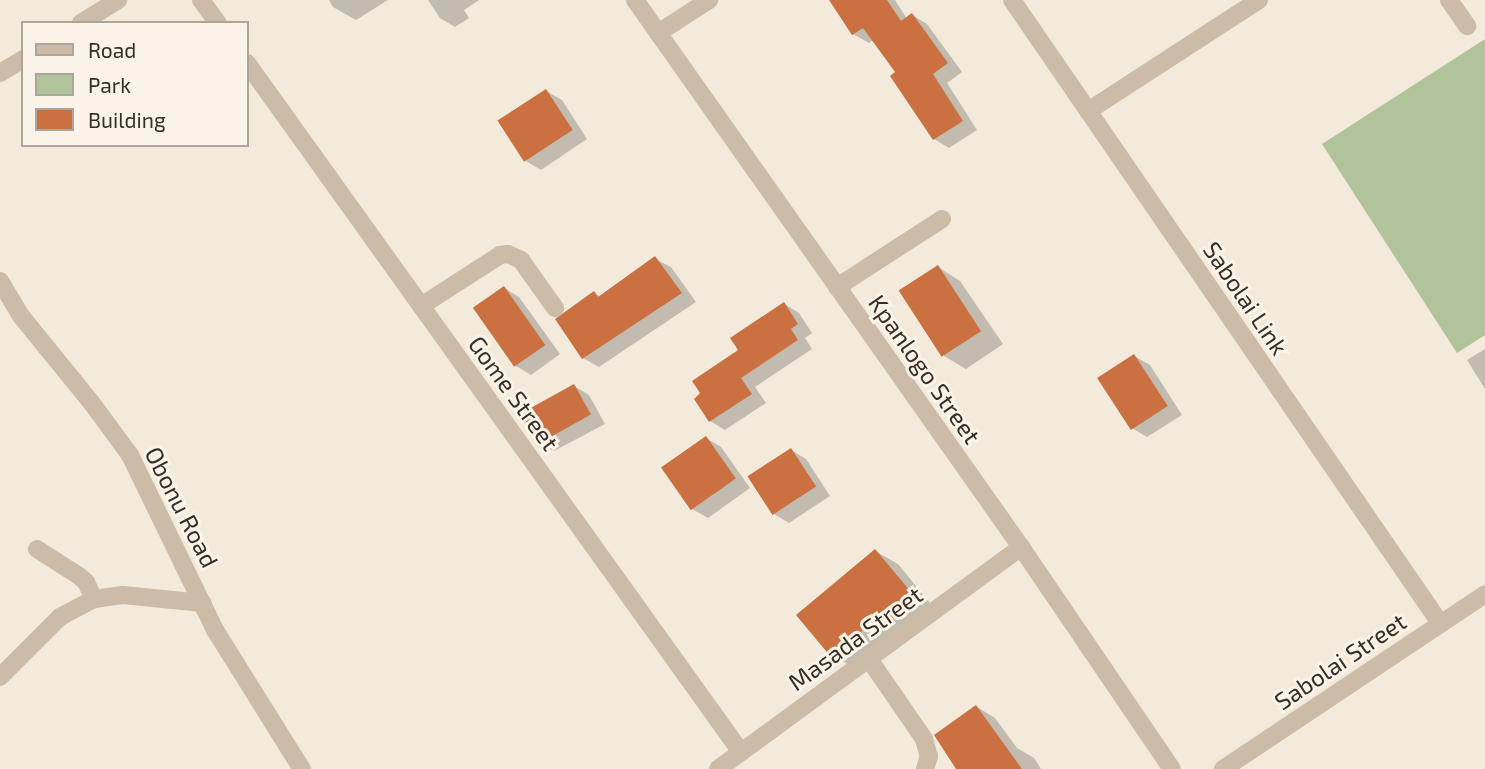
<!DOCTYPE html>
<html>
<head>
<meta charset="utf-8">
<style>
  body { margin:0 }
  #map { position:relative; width:1485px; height:769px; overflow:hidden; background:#f3eadb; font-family:"Exo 2",sans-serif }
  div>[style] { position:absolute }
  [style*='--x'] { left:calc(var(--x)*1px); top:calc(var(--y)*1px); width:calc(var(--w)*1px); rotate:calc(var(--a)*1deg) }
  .green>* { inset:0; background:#b1c39a }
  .shadow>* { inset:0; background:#0003 }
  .building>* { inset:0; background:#cb7141; transform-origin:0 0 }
  .minor>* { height:18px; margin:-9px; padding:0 9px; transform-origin:9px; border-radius:9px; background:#ccbba6 }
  span { translate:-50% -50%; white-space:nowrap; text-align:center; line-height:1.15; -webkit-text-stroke:6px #faf4e8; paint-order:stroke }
  .street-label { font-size:24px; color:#382e28 }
  .legend { position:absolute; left:21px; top:21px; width:228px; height:126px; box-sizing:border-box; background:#faf4e8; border:2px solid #aca59b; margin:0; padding:9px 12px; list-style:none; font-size:21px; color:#382e28 }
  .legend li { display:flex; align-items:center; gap:14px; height:35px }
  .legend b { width:35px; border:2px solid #aca59b }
</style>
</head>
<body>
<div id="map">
  <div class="green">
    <div style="clip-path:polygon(1485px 39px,1485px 335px,1457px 353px,1322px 144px)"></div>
  </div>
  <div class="shadow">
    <div style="clip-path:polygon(329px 0,388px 0,356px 20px,333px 7px)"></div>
    <div style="clip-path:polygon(428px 0,479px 0,464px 10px,469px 18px,455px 27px,440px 18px)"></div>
    <div style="clip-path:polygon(831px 0,895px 0,907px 19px,912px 15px,927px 24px,962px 72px,947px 83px,977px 130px,949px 148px,934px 139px,898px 73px,873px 40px,869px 43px,853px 34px)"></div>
    <div style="clip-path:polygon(546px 91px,562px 100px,587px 139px,541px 170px,526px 161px)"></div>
    <div style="clip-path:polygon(655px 259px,671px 267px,696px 302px,599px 367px,583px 358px,594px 293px,601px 297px)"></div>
    <div style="clip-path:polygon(938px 267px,960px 281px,1003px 344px,966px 369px,944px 356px)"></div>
    <div style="clip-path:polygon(504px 288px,519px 297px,560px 354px,531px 375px,516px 366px)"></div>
    <div style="clip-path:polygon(784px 304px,799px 313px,812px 333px,805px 338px,812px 349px,755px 387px,766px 403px,725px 430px,710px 421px,741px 351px)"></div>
    <div style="clip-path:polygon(1485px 349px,1485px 389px,1467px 360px)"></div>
    <div style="clip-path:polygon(1134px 356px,1150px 365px,1182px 415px,1147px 437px,1132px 428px)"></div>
    <div style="clip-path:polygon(574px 386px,589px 395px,605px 424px,554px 451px,538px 442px)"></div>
    <div style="clip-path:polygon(706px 438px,721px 447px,750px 488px,708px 518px,692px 509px)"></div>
    <div style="clip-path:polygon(791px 450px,806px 459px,830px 496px,789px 523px,774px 514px)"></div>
    <div style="clip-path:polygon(875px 551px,898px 564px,938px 613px,855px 668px,832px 655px)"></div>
    <div style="clip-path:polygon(977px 707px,995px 718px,1017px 748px,1034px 758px,1041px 769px,959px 769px)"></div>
  </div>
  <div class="building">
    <div style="clip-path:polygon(829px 0,887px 0,901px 21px,912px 13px,948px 63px,933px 74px,963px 121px,933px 140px,890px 76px,895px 72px,863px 28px,852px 35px)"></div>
    <div style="left:546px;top:89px;width:49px;height:58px;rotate:57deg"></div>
    <div style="clip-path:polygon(655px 256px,682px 293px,582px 359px,555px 319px,594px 291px,598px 297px)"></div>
    <div style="left:938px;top:265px;width:79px;height:47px;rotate:57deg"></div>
    <div style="left:504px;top:286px;width:72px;height:38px;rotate:55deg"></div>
    <div style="clip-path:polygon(784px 302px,798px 324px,791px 329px,798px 340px,741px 378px,752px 394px,709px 422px,694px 399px,700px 393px,692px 381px,738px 350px,730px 338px)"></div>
    <div style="left:1134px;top:354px;width:62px;height:44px;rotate:57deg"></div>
    <div style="left:574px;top:384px;width:35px;height:60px;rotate:61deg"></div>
    <div style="left:706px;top:436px;width:52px;height:55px;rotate:55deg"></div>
    <div style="left:791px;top:448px;width:46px;height:52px;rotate:57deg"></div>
    <div style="clip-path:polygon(875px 549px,917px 599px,888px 623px,881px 615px,831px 657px,796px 615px)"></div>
    <div style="clip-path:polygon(976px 705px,1022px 769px,956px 769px,934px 735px)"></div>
  </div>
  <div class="minor">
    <div style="--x:201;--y:0;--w:29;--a:54"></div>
    <div style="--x:635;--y:0;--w:669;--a:54.79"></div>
    <div style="--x:1021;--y:547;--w:268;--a:55.8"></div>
    <div style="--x:1012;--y:0;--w:756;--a:55.51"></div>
    <div style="--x:1449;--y:0;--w:32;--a:55"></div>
    <div style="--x:81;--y:23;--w:44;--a:-31.9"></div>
    <div style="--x:658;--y:33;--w:61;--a:-32.9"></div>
    <div style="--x:247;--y:63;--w:848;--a:54.36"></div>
    <div style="--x:0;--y:73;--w:27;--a:-31"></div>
    <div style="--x:1088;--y:111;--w:204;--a:-33"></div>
    <div style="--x:0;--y:281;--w:41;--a:59"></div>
    <div style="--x:21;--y:316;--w:111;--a:50.9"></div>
    <div style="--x:91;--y:402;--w:66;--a:53.7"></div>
    <div style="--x:130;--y:455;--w:195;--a:64.1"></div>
    <div style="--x:215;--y:630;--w:164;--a:58"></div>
    <div style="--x:837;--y:287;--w:125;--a:-32.9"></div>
    <div style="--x:421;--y:306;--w:94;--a:-32.8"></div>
    <div style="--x:500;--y:255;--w:8;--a:-7"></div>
    <div style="--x:508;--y:254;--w:14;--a:25"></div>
    <div style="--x:521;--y:260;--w:59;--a:54.7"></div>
    <div style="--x:37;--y:549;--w:50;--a:32.7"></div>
    <div style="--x:79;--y:576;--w:9;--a:41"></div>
    <div style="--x:86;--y:582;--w:19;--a:65"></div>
    <div style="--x:869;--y:659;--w:97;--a:55.5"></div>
    <div style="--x:924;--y:739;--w:18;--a:74"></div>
    <div style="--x:929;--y:756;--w:14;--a:107"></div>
    <div style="--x:0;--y:677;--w:85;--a:-45"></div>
    <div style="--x:60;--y:617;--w:38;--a:-28"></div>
    <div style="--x:94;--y:599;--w:29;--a:-8"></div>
    <div style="--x:123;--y:595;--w:80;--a:5.7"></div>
    <div style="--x:718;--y:769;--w:376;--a:-36.2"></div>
    <div style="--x:1223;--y:769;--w:315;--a:-33.7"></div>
  </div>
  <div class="street-label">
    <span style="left:1246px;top:298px;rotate:56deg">Sabolai Link</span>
    <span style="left:925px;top:369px;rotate:55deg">Kpanlogo Street</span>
    <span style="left:514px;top:393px;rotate:54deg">Gome Street</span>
    <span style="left:182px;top:507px;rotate:63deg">Obonu Road</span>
    <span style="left:855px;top:638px;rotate:-36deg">Masada Street</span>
    <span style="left:1340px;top:661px;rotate:-34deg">Sabolai Street</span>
  </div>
  <ul class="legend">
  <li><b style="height:9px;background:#ccbba6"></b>Road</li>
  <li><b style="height:19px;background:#b1c39a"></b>Park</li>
  <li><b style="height:19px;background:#cb7141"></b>Building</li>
  </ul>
</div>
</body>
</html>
